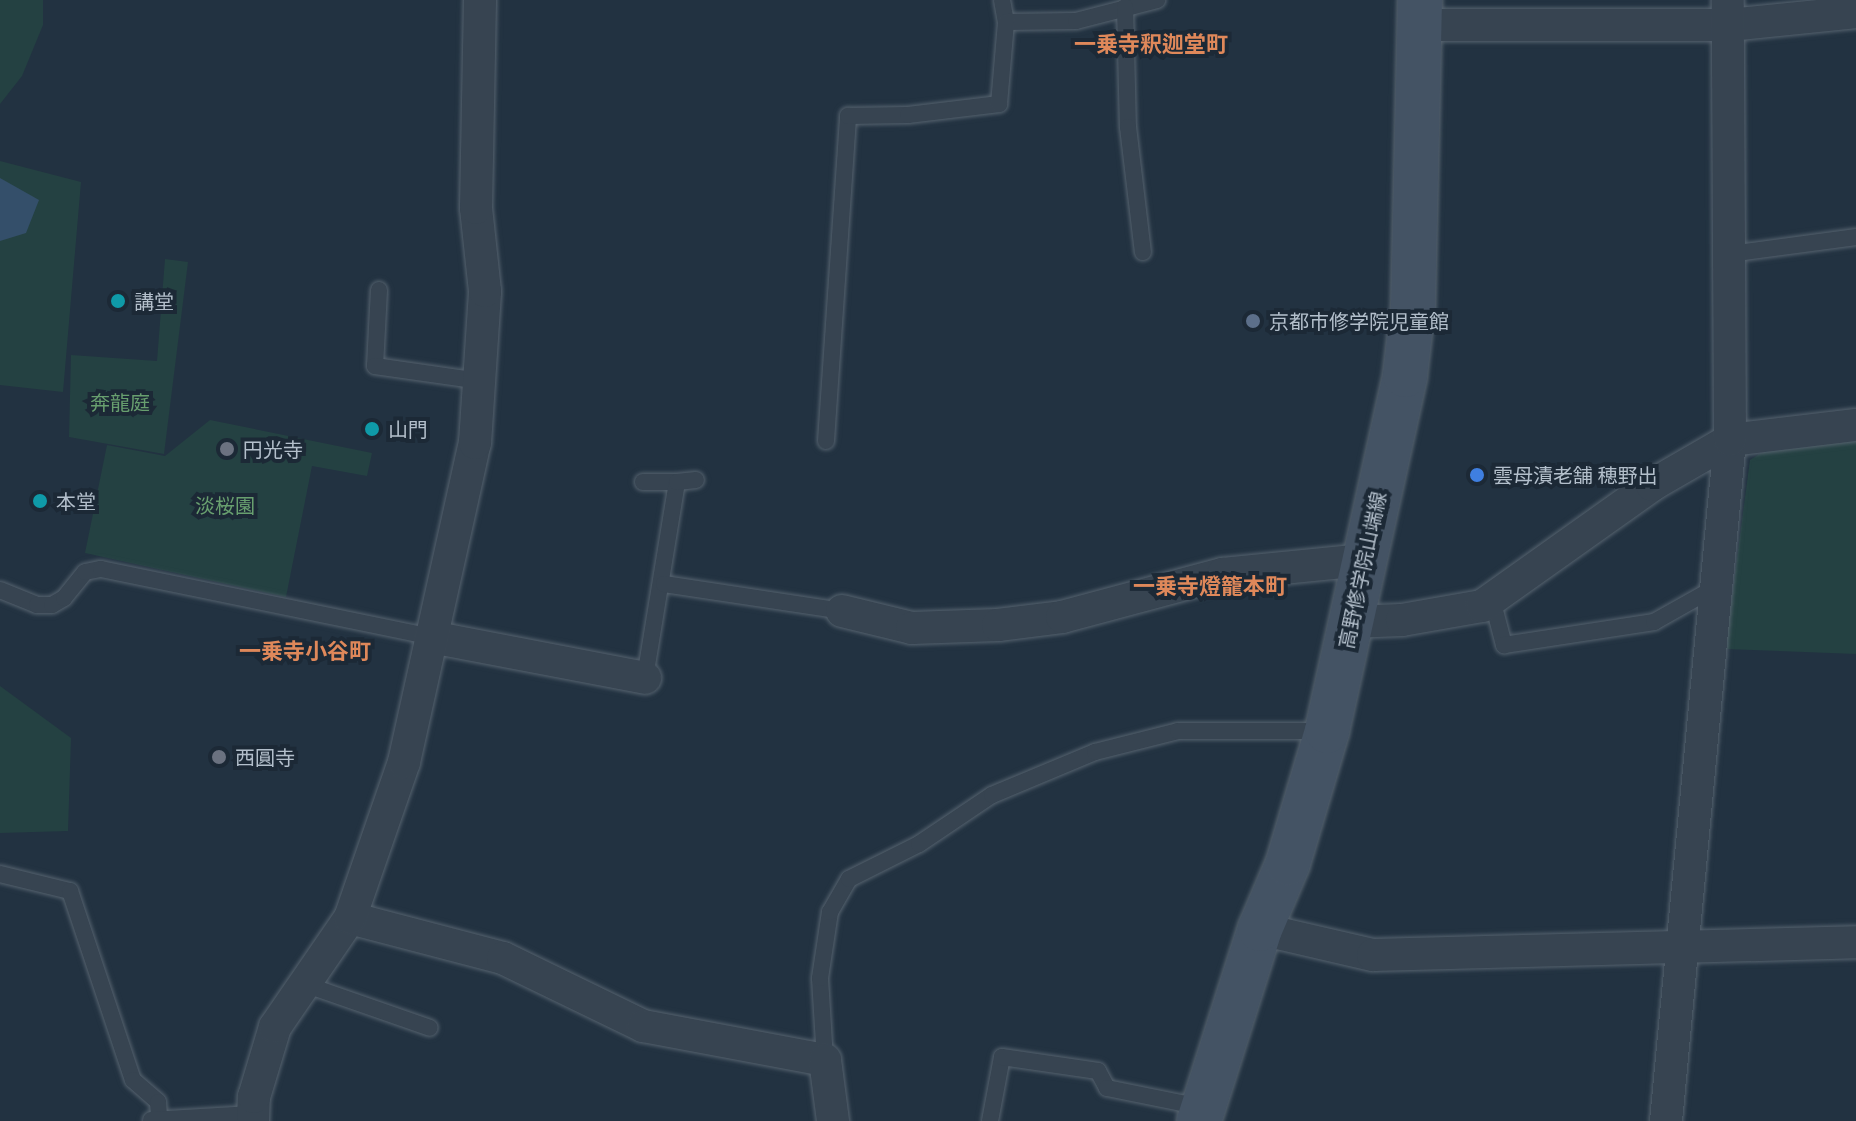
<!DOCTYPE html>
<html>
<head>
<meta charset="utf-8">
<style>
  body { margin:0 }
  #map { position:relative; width:1856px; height:1121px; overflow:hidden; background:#223241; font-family:Ubuntu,"Noto Sans JP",sans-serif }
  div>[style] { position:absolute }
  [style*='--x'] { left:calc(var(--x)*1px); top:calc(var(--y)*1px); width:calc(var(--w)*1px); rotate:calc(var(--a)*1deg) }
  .green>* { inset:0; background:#244142 }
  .water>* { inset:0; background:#344f6a }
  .roads { filter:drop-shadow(0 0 2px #55626e) drop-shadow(0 0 2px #55626e) }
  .lane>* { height:16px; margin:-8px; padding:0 8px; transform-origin:8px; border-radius:8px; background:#374451 }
  .street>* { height:32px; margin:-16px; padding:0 16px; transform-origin:16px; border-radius:16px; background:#374451 }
  .secondary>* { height:44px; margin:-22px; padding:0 22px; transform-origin:22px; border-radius:22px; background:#445364 }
  .dots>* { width:22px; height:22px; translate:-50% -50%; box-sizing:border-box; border:4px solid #1c2936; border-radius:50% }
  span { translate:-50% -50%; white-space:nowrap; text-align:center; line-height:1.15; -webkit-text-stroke:8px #1c2936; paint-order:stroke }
  .poi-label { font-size:20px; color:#b3bfcb }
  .left { translate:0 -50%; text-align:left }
  .park-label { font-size:20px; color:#689f6f }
  .street-label { font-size:20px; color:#b3bfcb }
  .neighbourhood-label { font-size:22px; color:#df885a; font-weight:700 }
</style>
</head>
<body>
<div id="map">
  <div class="green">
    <div style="clip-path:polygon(0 0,43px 0,43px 25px,22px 76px,0 104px)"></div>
    <div style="clip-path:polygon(0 161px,81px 182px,63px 392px,0 385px)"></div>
    <div style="clip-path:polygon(165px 259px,188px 262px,164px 454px,69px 437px,71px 355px,157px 361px)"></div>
    <div style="clip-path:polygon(210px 420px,372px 453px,367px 476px,312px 466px,286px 597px,85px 553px,107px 445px,165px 456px)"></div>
    <div style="clip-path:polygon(1856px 438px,1856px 654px,1725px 649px,1750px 460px,1764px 451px)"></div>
    <div style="clip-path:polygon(0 686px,71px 738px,68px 831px,0 833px)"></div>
  </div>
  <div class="water">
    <div style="clip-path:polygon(0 178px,39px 200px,26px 233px,0 241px)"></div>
  </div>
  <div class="roads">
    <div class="lane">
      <div style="--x:1002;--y:0;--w:22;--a:80"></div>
      <div style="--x:1006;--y:22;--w:70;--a:-0.8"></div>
      <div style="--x:1076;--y:21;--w:84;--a:-14.5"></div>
      <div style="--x:1125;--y:7;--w:120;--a:88.6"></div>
      <div style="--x:1128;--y:127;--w:126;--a:83.2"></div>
      <div style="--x:1729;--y:254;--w:128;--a:-7.6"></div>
      <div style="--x:379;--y:290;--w:76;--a:93"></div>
      <div style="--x:375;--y:366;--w:107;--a:8.1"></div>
      <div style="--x:826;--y:441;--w:326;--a:-86.1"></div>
      <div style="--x:848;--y:116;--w:60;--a:-1"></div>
      <div style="--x:908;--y:115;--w:92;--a:-6.9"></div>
      <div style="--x:999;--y:104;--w:82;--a:-85.1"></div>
      <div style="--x:643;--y:482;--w:34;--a:0"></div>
      <div style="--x:677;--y:482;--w:199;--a:99.3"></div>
      <div style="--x:677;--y:482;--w:19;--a:-6"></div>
      <div style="--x:664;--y:584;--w:180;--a:8.6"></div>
      <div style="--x:0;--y:590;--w:40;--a:22"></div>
      <div style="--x:37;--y:605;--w:15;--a:0"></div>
      <div style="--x:52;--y:605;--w:14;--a:-30"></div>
      <div style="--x:64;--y:598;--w:33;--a:-51"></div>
      <div style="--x:85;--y:572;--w:16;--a:-11"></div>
      <div style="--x:101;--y:569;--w:337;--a:11.6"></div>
      <div style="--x:1492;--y:599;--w:48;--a:75.4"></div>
      <div style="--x:1504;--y:645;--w:152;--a:-8.7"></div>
      <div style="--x:1654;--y:622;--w:71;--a:-29.4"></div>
      <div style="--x:0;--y:874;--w:72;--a:13.7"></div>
      <div style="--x:70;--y:891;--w:199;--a:71.6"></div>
      <div style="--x:133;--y:1080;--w:33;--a:41"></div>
      <div style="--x:158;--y:1102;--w:16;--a:86"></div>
      <div style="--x:304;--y:984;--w:133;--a:19.2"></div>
      <div style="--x:825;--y:1060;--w:82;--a:-93.5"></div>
      <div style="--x:820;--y:978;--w:67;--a:-81.4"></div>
      <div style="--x:830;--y:912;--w:38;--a:-60"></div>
      <div style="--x:849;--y:879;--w:78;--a:-26.6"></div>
      <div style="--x:919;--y:844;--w:88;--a:-33.9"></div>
      <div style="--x:992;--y:795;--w:112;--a:-22.7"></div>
      <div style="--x:1095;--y:752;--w:86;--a:-14.2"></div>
      <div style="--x:1178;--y:731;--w:147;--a:0"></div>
      <div style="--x:151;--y:1120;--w:101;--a:-3.4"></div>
      <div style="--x:990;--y:1121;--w:65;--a:-79.4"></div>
      <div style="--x:1002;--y:1057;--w:97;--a:8.3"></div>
      <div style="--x:1098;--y:1071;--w:19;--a:62"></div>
      <div style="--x:1107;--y:1088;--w:96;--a:11.4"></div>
    </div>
    <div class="street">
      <div style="--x:1420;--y:25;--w:309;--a:0"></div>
      <div style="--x:1729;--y:25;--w:128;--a:-5.8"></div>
      <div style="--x:842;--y:611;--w:72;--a:13.7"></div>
      <div style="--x:912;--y:628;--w:86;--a:-2"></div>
      <div style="--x:998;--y:625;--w:64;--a:-7.1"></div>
      <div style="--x:1062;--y:617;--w:167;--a:-15"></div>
      <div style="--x:1223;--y:574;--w:142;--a:-5.7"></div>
      <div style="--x:1350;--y:622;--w:52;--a:-2.2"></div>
      <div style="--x:1402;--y:620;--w:81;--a:-9.9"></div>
      <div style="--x:1482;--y:606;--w:209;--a:-35.4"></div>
      <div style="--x:1652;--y:485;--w:90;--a:-30"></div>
      <div style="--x:1730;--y:440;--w:127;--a:-6.8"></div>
      <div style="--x:431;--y:637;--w:218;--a:10.8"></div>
      <div style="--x:350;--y:918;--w:158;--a:14.7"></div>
      <div style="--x:503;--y:958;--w:156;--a:25.9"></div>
      <div style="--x:643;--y:1026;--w:185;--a:10.6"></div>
      <div style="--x:825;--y:1060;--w:62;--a:82.5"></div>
      <div style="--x:1260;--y:929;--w:116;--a:13"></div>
      <div style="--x:1373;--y:955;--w:483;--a:-1.5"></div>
      <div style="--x:253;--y:1121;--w:24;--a:-88"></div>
      <div style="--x:254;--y:1097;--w:73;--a:-73.3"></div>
      <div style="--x:275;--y:1027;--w:132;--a:-55.5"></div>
      <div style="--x:350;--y:918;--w:165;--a:-70.9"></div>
      <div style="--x:404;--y:762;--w:327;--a:-77.5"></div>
      <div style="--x:475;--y:443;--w:152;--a:-86.2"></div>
      <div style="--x:485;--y:291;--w:83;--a:-96.2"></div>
      <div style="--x:476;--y:208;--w:208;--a:-88.9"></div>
      <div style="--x:1666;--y:1121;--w:684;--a:-84.63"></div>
      <div style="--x:1730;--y:440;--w:440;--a:-90.3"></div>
    </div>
    <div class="secondary">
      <div style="--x:1199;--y:1121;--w:201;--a:-72.4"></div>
      <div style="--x:1260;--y:929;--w:72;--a:-67"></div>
      <div style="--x:1288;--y:863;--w:138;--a:-73.5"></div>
      <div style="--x:1327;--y:731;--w:364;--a:-77.6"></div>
      <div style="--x:1405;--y:375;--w:68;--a:-83.3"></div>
      <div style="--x:1413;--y:307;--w:307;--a:-88.7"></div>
    </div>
  </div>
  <div class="dots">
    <div style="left:118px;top:301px;background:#0f9aa8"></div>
    <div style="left:1253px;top:321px;background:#5c6f8a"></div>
    <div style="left:372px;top:429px;background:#0f9aa8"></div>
    <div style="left:227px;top:449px;background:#6b7280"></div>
    <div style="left:1477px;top:475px;background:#3f7fe0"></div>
    <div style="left:40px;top:501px;background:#0f9aa8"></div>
    <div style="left:219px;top:757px;background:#6b7280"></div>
  </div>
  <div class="poi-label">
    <span class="left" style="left:134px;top:301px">講堂</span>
    <span class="left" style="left:1269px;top:321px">京都市修学院児童館</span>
    <span class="left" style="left:388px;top:429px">山門</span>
    <span class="left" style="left:243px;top:449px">円光寺</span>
    <span class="left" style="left:1493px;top:475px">雲母漬老舗 穂野出</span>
    <span class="left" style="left:56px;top:501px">本堂</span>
    <span class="left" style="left:235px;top:757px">西圓寺</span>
  </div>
  <div class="park-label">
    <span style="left:120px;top:402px">奔龍庭</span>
    <span style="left:225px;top:505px">淡桜園</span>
  </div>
  <div class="street-label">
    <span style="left:1362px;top:570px;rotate:-78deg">高野修学院山端線</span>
  </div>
  <div class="neighbourhood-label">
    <span style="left:1151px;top:44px">一乗寺釈迦堂町</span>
    <span style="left:1210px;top:586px">一乗寺燈籠本町</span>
    <span style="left:305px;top:651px">一乗寺小谷町</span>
  </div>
</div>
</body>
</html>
